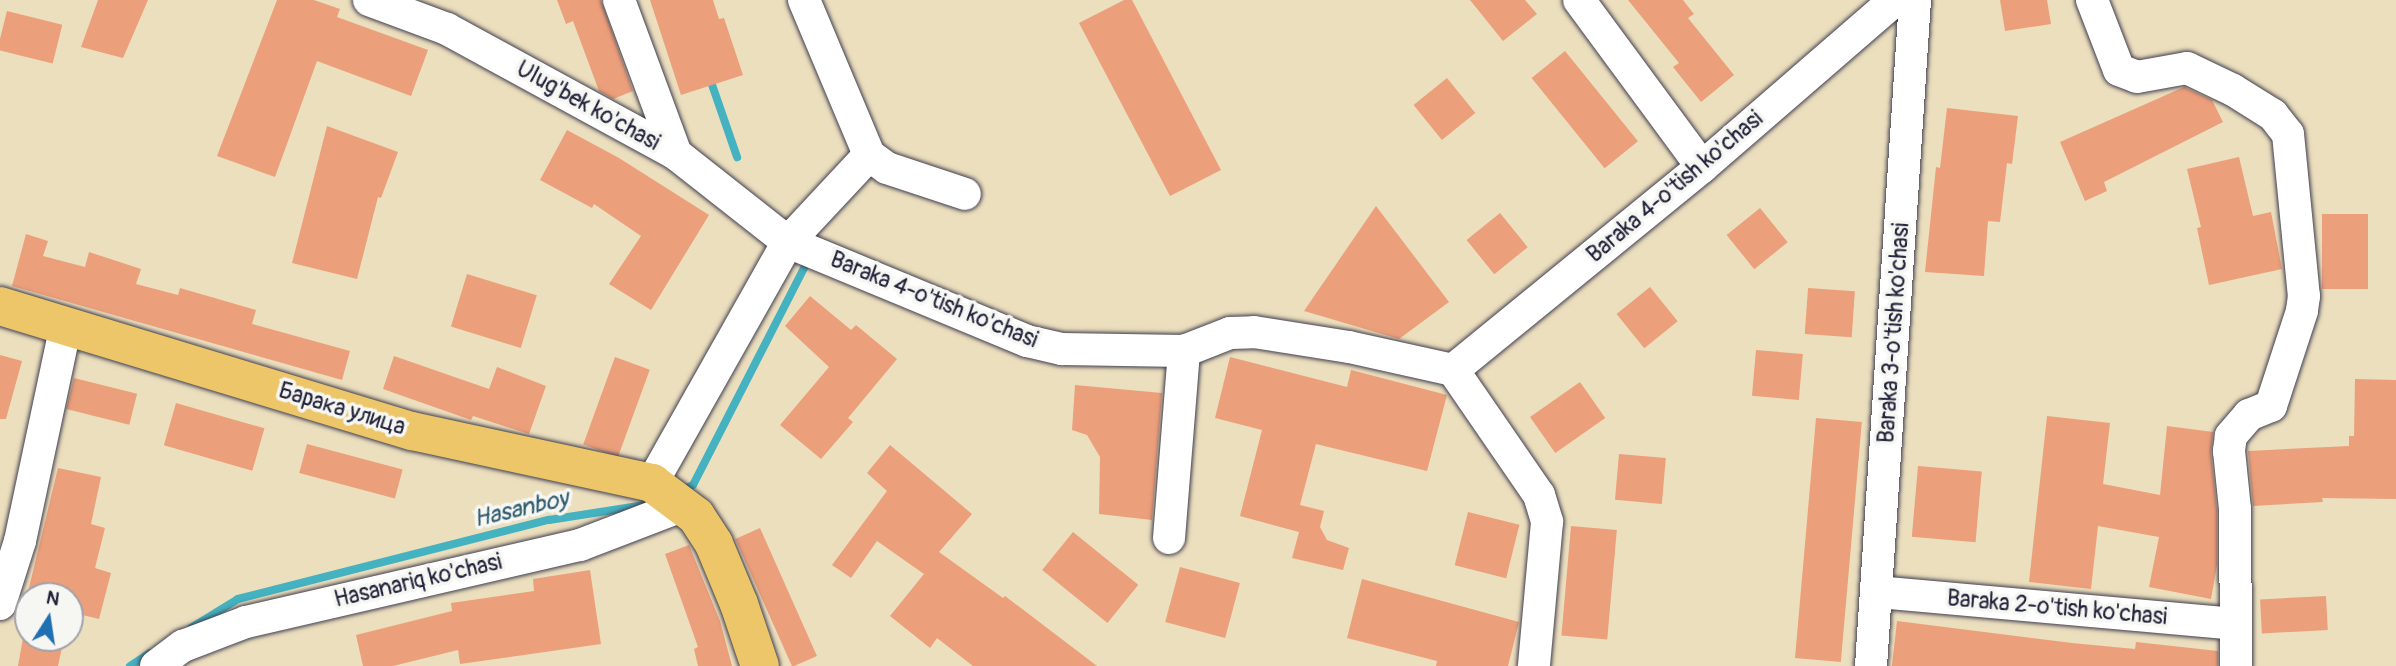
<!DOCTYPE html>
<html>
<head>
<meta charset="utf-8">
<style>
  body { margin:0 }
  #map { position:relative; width:2396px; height:666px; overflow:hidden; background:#ecdfbe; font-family:Pangolin,sans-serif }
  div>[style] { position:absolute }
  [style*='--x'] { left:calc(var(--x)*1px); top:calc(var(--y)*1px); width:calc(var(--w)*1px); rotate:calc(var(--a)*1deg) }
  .stream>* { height:8px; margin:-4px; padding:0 4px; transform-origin:4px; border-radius:4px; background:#44b2c0 }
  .building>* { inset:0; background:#ec9f7b; transform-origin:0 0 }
  .roads { filter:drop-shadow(0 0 2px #403e4f) drop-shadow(0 0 2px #403e4f) }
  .minor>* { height:32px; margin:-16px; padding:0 16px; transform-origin:16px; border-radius:16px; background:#fff }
  .major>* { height:38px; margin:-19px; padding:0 19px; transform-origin:19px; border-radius:19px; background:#ecc669 }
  span { translate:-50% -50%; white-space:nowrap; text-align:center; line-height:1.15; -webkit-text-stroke:7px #f6f6f2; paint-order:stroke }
  .street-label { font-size:23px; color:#22223b }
  .water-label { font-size:24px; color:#305c70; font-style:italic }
  .north { position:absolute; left:14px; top:582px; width:70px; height:70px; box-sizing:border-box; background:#f6f6f2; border:2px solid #a1a1a9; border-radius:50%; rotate:12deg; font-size:19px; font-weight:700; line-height:28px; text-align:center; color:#22223b }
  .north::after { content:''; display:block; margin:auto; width:24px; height:32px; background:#1f6fb2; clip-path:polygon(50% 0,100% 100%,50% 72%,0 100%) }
</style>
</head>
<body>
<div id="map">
  <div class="stream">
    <div style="--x:709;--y:76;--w:86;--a:70.9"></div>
    <div style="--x:680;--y:491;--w:14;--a:-25"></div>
    <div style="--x:693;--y:485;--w:248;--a:-62.9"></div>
    <div style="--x:191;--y:628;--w:55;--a:-31.7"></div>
    <div style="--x:238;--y:599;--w:321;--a:-14.3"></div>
    <div style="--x:549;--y:520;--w:97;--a:-8.9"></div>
    <div style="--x:130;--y:666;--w:24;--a:-33"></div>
  </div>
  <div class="building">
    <div style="clip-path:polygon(98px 0,148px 0,123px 58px,81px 47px)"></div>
    <div style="clip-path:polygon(277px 0,314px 0,340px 9px,337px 17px,428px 50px,411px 96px,317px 61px,275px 177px,217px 156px)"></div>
    <div style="clip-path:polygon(557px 0,601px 0,633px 91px,613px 99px,599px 91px,573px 21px,566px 24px)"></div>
    <div style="clip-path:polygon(650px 0,713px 0,719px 19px,724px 18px,743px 75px,681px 95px)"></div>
    <div style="clip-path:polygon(1124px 0,1132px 0,1221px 170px,1170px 196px,1079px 23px)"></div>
    <div style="clip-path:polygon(1470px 0,1525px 0,1537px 14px,1503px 41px)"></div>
    <div style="clip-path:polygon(1628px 0,1683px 0,1694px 14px,1688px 18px,1734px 75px,1701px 102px,1673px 67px,1679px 63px)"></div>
    <div style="clip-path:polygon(2000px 0,2047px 0,2051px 24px,2005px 31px)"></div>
    <div style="left:7px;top:11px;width:57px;height:40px;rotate:14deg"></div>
    <div style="left:1565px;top:51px;width:116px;height:43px;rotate:51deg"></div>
    <div style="left:1447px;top:78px;width:45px;height:43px;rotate:51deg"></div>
    <div style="clip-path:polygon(2184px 87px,2212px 100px,2223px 122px,2104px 182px,2107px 191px,2085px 201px,2060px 142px)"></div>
    <div style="clip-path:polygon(1947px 108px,2018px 116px,2012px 164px,2007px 163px,2000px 222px,1988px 221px,1984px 276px,1925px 272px,1936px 167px,1940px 168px)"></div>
    <div style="clip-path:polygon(327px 126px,398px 152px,381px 198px,378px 197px,357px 279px,292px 263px)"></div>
    <div style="clip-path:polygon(567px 130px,619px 158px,709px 215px,651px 310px,609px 284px,641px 236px,594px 204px,592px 208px,540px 180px)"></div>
    <div style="clip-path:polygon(2239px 157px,2253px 216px,2271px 212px,2282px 269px,2209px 285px,2197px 228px,2201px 227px,2187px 169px)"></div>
    <div style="clip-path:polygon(1376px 206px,1449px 302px,1399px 339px,1304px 311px)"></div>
    <div style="left:1760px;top:208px;width:44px;height:43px;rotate:51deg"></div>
    <div style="left:1500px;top:213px;width:44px;height:43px;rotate:51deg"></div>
    <div style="left:2322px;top:214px;width:46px;height:75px"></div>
    <div style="clip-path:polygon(26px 234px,48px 241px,43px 256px,85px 267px,89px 252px,141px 269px,136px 284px,178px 295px,180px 288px,256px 310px,252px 324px,350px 351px,342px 380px,12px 286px)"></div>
    <div style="left:467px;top:274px;width:73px;height:55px;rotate:17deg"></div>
    <div style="left:1650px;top:287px;width:44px;height:43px;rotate:51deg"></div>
    <div style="left:1808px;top:288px;width:47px;height:46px;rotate:4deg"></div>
    <div style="clip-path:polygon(810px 296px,851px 330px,856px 325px,897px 359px,848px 418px,853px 422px,821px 459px,780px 425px,829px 367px,785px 326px)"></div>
    <div style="left:1756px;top:350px;width:47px;height:46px;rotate:5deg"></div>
    <div style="clip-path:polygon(0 355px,22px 361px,6px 419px,0 419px)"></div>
    <div style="clip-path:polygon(394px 356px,489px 389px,497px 367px,546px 386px,529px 434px,473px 416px,471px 420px,383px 389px)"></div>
    <div style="left:615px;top:357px;width:37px;height:93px;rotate:20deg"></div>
    <div style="clip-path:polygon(1230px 357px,1347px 387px,1351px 370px,1447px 395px,1427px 471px,1316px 444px,1300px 505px,1324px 511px,1320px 527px,1327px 540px,1349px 548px,1343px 570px,1292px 558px,1299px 532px,1240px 516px,1262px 430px,1215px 418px)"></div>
    <div style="left:74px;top:378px;width:65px;height:32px;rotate:14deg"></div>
    <div style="clip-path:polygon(2355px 379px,2396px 380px,2396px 499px,2322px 498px,2323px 502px,2253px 506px,2248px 451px,2349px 446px,2349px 436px,2354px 436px)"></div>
    <div style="left:1580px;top:382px;width:44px;height:61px;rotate:55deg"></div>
    <div style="clip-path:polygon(1075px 385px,1162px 393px,1152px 520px,1099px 514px,1100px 457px,1087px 435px,1072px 430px)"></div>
    <div style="left:176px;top:403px;width:92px;height:44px;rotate:16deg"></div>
    <div style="clip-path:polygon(2047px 416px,2110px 423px,2103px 484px,2160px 495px,2167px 426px,2213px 432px,2211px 453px,2217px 510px,2217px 565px,2211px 599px,2149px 587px,2159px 537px,2098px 526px,2091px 589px,2029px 582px)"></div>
    <div style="left:1816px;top:418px;width:46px;height:241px;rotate:5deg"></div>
    <div style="left:307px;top:444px;width:99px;height:30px;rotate:15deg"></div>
    <div style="clip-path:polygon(890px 445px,972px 514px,939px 552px,1003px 598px,1005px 596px,1097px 666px,973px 666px,937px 638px,930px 648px,890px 616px,924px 574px,877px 541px,851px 578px,832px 565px,887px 491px,867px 473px)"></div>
    <div style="left:1619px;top:454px;width:47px;height:46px;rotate:5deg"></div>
    <div style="left:1918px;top:466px;width:64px;height:71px;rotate:5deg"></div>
    <div style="clip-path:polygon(58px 468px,101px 477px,91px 524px,105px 528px,95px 568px,111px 573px,99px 619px,70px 612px,70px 596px,27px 596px)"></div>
    <div style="left:1468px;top:512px;width:53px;height:55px;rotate:14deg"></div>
    <div style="left:1571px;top:526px;width:46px;height:110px;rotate:5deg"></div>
    <div style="left:760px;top:528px;width:140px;height:27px;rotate:66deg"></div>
    <div style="left:1073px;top:532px;width:84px;height:49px;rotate:39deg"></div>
    <div style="clip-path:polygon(689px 545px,720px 621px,732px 666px,698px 666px,694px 649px,698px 647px,665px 554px)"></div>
    <div style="left:1180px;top:567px;width:62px;height:57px;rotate:15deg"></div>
    <div style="clip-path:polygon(590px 570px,601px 644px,460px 664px,458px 650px,393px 666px,363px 666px,356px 635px,452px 611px,451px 603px,534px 591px,533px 579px)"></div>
    <div style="clip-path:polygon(1362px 579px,1519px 622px,1508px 666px,1436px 666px,1437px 661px,1347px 638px)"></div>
    <div style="left:2326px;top:596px;width:34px;height:66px;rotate:87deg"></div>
    <div style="clip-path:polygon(1897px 621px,2072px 643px,2135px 649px,2136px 642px,2218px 651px,2218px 666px,1892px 666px)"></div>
    <div style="clip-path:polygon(23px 638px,64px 638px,58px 666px,18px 666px)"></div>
  </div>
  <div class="roads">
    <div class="minor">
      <div style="--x:369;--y:0;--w:83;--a:20.4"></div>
      <div style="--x:447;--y:29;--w:261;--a:28.6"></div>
      <div style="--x:676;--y:154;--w:142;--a:38.2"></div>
      <div style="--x:788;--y:242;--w:259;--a:22.5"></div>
      <div style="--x:1027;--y:341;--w:36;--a:13"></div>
      <div style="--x:1062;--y:349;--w:122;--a:0.9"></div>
      <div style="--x:1184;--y:351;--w:49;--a:-21.4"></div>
      <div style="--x:1230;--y:333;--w:24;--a:-2"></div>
      <div style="--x:1254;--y:332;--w:96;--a:9"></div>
      <div style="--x:1349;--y:347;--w:107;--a:12.5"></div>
      <div style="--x:1453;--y:370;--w:152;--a:55.5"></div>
      <div style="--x:1539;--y:495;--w:28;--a:73"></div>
      <div style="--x:1547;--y:522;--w:145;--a:95.2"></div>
      <div style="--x:619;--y:0;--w:164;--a:69.7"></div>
      <div style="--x:804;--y:0;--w:168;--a:67.2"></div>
      <div style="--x:869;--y:155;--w:22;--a:36"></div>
      <div style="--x:887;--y:168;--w:82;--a:18.4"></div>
      <div style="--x:1579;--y:0;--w:207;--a:53.6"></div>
      <div style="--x:2092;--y:0;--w:75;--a:68.9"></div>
      <div style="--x:2119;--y:70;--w:19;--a:21"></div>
      <div style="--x:2137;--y:77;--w:51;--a:-10.2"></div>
      <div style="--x:2187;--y:68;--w:51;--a:25.6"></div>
      <div style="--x:2233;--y:90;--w:47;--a:32"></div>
      <div style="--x:2273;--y:115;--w:24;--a:52"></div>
      <div style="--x:2288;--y:134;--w:163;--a:84.4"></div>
      <div style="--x:2304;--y:296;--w:15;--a:98"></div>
      <div style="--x:2302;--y:311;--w:100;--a:108.1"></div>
      <div style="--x:2271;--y:406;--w:24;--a:158"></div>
      <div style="--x:2249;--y:415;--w:28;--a:131"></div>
      <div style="--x:2231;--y:436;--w:15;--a:98"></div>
      <div style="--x:2229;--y:451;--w:58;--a:84.1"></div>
      <div style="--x:2235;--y:509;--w:157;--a:89.6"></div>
      <div style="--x:1453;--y:370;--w:321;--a:-39.2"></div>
      <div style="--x:1702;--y:167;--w:255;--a:-40.9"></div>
      <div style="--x:652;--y:483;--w:277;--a:-60.6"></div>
      <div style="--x:788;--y:242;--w:119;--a:-47"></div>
      <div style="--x:1169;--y:538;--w:188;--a:-85.4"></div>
      <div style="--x:1878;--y:592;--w:359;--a:5.1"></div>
      <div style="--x:0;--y:604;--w:66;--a:-72.4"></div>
      <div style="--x:20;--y:541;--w:221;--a:-78"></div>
      <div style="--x:156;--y:666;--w:34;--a:-37"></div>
      <div style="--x:183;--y:646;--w:67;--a:-20.9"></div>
      <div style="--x:246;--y:622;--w:343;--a:-13"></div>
      <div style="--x:580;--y:545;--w:111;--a:-21"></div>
      <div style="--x:1871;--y:666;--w:667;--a:-86.22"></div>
    </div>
    <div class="major">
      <div style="--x:0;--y:306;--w:431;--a:16.9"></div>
      <div style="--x:412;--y:431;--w:246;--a:12.2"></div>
      <div style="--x:652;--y:483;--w:55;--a:36.9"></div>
      <div style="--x:696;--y:516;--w:33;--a:57"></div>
      <div style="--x:714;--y:544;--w:65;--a:67.4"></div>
      <div style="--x:739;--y:604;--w:65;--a:71.3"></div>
    </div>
  </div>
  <div class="street-label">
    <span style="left:588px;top:106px;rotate:29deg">Ulug'bek ko'chasi</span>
    <span style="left:1675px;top:187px;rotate:-40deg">Baraka 4-o'tish ko'chasi</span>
    <span style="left:934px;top:300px;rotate:22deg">Baraka 4-o'tish ko'chasi</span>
    <span style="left:1894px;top:333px;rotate:-86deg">Baraka 3-o'tish ko'chasi</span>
    <span style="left:342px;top:409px;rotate:17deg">Барака улица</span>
    <span style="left:418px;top:581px;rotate:-13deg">Hasanariq ko'chasi</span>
    <span style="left:2057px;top:608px;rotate:5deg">Baraka 2-o'tish ko'chasi</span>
  </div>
  <div class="water-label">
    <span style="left:521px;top:509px;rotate:-13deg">Hasanboy</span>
  </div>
  <div class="north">N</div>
</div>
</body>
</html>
